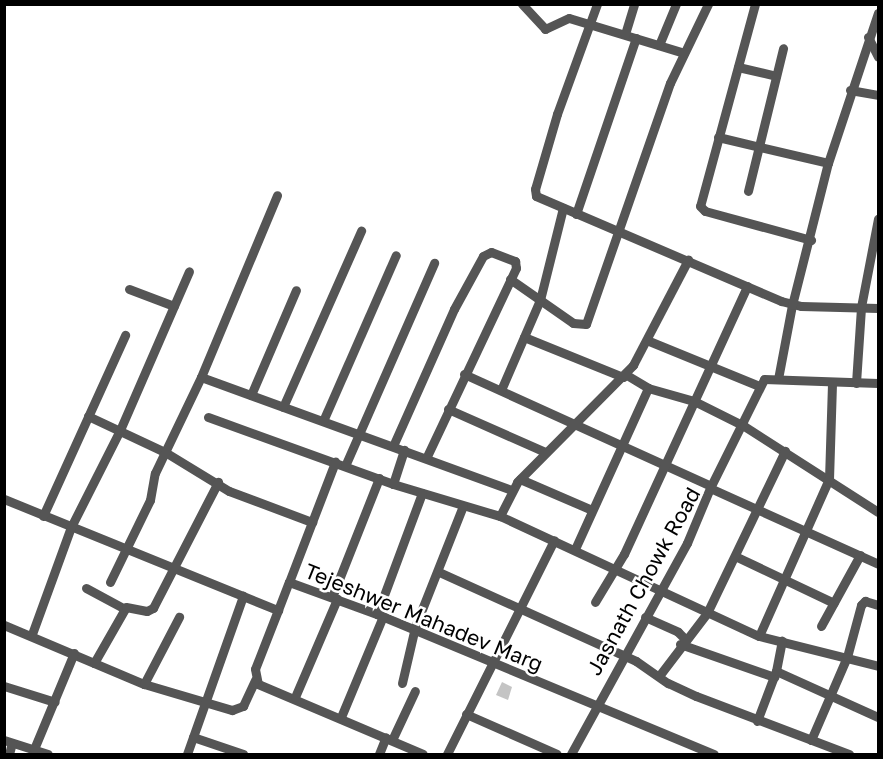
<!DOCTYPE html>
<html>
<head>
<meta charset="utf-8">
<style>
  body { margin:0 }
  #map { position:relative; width:883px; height:759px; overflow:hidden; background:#fff; font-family:"Golos Text",sans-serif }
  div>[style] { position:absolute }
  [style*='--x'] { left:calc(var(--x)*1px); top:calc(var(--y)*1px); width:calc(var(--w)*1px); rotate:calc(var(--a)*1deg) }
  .building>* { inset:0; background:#c4c4c4 }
  .minor>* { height:9px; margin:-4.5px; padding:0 4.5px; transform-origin:4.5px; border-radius:4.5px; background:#555 }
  span { translate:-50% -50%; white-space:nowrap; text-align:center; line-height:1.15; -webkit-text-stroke:5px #fff; paint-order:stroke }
  .street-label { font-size:21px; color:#000 }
  .frame { position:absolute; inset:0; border:6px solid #000; pointer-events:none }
</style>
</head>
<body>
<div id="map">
  <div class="building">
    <div style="clip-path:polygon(502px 682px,512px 687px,508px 700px,496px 695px)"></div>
  </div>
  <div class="minor">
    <div style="--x:522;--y:4;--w:34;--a:47"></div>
    <div style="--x:545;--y:29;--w:26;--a:-25"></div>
    <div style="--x:569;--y:18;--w:120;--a:16.9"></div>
    <div style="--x:597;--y:4;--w:117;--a:110"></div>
    <div style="--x:557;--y:114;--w:78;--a:106.3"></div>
    <div style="--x:535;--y:189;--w:7;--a:82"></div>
    <div style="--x:536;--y:196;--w:267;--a:23.2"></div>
    <div style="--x:781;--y:301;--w:21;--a:14"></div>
    <div style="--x:801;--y:306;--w:77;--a:1.5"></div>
    <div style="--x:755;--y:4;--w:209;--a:105.2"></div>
    <div style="--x:700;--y:206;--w:7;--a:45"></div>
    <div style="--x:705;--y:211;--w:110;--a:15.3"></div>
    <div style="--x:625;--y:34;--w:31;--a:-73"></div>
    <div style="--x:868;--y:37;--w:22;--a:63"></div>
    <div style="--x:659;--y:45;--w:44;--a:-67.5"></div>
    <div style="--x:738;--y:67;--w:39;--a:13"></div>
    <div style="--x:850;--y:90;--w:28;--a:10"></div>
    <div style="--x:718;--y:137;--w:113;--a:13.3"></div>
    <div style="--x:748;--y:191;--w:147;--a:-76.2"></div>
    <div style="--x:576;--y:214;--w:186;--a:-71.2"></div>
    <div style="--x:510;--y:279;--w:77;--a:34.9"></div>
    <div style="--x:573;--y:323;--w:13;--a:4"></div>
    <div style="--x:586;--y:324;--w:255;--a:-70.8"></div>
    <div style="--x:670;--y:83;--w:88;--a:-64.3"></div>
    <div style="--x:129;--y:289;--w:48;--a:20.7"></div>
    <div style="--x:524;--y:337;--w:107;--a:22"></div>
    <div style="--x:649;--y:341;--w:119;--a:22.2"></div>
    <div style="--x:464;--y:374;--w:271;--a:24.4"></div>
    <div style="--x:711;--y:486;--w:119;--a:-63.6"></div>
    <div style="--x:764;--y:379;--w:114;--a:2"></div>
    <div style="--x:625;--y:374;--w:27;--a:31"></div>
    <div style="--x:648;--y:388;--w:48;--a:15.8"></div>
    <div style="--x:694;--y:401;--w:56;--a:26.6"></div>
    <div style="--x:744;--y:426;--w:159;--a:32.7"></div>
    <div style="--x:201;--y:377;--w:330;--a:20"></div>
    <div style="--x:778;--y:379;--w:75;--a:-79.3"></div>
    <div style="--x:792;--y:305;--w:146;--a:-75.8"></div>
    <div style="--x:828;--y:163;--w:158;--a:-71.6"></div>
    <div style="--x:856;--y:383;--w:76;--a:-86.2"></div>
    <div style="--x:861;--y:307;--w:90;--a:-79.1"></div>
    <div style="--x:501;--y:390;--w:98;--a:-66.6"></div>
    <div style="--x:540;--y:300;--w:95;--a:-76"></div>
    <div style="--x:251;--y:395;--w:114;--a:-66.8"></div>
    <div style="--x:283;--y:407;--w:193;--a:-66.1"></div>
    <div style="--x:448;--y:409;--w:106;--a:23.9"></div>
    <div style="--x:88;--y:416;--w:85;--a:25.1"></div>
    <div style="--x:165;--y:452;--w:75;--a:31.4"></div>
    <div style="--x:229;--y:491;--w:89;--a:20.5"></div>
    <div style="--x:208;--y:417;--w:197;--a:19.9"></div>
    <div style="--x:393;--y:484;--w:112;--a:16.7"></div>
    <div style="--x:500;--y:516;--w:285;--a:24.9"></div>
    <div style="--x:759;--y:636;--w:123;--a:14.1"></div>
    <div style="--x:323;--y:421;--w:181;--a:-66.3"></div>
    <div style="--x:393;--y:446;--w:150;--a:-66"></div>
    <div style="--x:454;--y:309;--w:60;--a:-61.3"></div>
    <div style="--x:483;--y:256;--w:9;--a:-27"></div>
    <div style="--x:491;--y:252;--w:26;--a:21"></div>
    <div style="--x:515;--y:261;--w:7;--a:82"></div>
    <div style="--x:516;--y:268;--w:210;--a:115.3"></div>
    <div style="--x:345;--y:466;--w:222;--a:-66.3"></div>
    <div style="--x:520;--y:479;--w:78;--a:23.3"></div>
    <div style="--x:393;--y:484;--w:36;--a:-72"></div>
    <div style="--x:4;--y:499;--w:296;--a:22.1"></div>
    <div style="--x:278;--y:610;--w:30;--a:-69"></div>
    <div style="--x:289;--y:582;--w:94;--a:20"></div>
    <div style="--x:377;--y:614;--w:365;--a:22.6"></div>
    <div style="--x:43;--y:516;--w:199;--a:-65.6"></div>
    <div style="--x:500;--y:516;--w:38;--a:-63"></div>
    <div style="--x:517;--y:482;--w:165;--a:-45.2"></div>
    <div style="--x:633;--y:365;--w:119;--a:-62.4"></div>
    <div style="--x:575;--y:549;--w:177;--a:-65.6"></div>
    <div style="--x:737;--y:557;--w:107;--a:25.4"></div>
    <div style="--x:439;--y:572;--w:216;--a:24.3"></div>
    <div style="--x:636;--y:661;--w:39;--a:35"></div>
    <div style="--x:668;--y:683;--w:31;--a:25"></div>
    <div style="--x:696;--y:696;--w:164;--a:20.8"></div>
    <div style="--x:110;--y:582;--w:91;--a:-64"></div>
    <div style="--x:150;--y:500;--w:27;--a:-80"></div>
    <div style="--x:155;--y:473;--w:106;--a:-64.4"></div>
    <div style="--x:201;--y:377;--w:197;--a:-67.3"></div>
    <div style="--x:289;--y:582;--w:129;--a:-69"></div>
    <div style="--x:86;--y:588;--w:44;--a:28.3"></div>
    <div style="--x:332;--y:597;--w:128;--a:-68.4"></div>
    <div style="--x:595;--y:602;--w:56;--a:-58.9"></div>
    <div style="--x:624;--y:554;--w:295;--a:-65.3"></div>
    <div style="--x:278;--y:610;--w:63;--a:111.3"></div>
    <div style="--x:255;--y:669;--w:15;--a:79"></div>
    <div style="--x:258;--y:684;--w:179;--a:23"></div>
    <div style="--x:377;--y:614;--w:129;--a:-69.6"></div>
    <div style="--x:645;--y:617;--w:36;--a:24"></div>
    <div style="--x:678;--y:632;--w:11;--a:45"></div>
    <div style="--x:4;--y:625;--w:152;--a:22.9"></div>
    <div style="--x:144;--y:684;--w:92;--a:16.5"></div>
    <div style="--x:232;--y:710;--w:12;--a:-20"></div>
    <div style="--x:243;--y:706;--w:29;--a:-65"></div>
    <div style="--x:821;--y:626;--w:81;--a:-61.2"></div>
    <div style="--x:32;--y:634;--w:114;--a:-70"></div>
    <div style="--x:71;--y:527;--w:109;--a:-63.2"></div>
    <div style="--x:120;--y:430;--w:173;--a:-66.5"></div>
    <div style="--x:759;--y:636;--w:172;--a:-66"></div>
    <div style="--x:829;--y:479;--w:97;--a:-88.2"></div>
    <div style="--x:680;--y:644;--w:100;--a:19.3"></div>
    <div style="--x:94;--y:663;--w:64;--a:-60.3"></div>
    <div style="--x:126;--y:607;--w:21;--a:11"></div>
    <div style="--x:147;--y:611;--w:7;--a:-27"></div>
    <div style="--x:153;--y:608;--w:142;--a:-62.7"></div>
    <div style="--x:776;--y:671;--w:112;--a:24.3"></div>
    <div style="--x:659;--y:676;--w:79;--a:-52.7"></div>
    <div style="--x:707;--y:613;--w:180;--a:-64.3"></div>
    <div style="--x:402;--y:683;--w:57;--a:-76.9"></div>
    <div style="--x:415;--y:627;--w:130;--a:-68.4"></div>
    <div style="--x:144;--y:684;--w:76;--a:-62.4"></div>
    <div style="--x:4;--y:686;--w:53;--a:17.4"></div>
    <div style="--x:295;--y:697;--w:107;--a:-66.8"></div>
    <div style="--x:466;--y:714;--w:99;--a:23.7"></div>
    <div style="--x:341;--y:717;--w:109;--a:-67.4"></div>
    <div style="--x:757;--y:721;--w:53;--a:-69.2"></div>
    <div style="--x:776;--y:671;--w:31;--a:-79"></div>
    <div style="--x:193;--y:737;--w:53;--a:18.8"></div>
    <div style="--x:4;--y:740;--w:46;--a:17.7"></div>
    <div style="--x:392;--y:740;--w:54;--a:-64.9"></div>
    <div style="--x:811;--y:740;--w:90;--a:-66.6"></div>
    <div style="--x:847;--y:657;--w:54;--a:-74.9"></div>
    <div style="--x:861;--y:605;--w:6;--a:-45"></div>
    <div style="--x:865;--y:601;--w:14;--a:17"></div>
    <div style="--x:34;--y:749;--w:104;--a:-67.4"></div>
    <div style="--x:9;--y:754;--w:11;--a:-75"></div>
    <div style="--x:187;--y:754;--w:168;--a:-70.5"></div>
    <div style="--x:379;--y:754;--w:18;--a:-68"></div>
    <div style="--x:447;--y:754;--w:239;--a:-63.4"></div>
    <div style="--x:571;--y:754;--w:241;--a:-61.2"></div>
    <div style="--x:687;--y:543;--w:60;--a:-67.3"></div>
    <div style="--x:710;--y:488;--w:184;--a:24.3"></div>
  </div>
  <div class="street-label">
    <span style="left:643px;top:581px;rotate:-61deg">Jasnath Chowk Road</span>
    <span style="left:424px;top:617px;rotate:22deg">Tejeshwer Mahadev Marg</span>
  </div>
  <div class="frame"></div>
</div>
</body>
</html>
